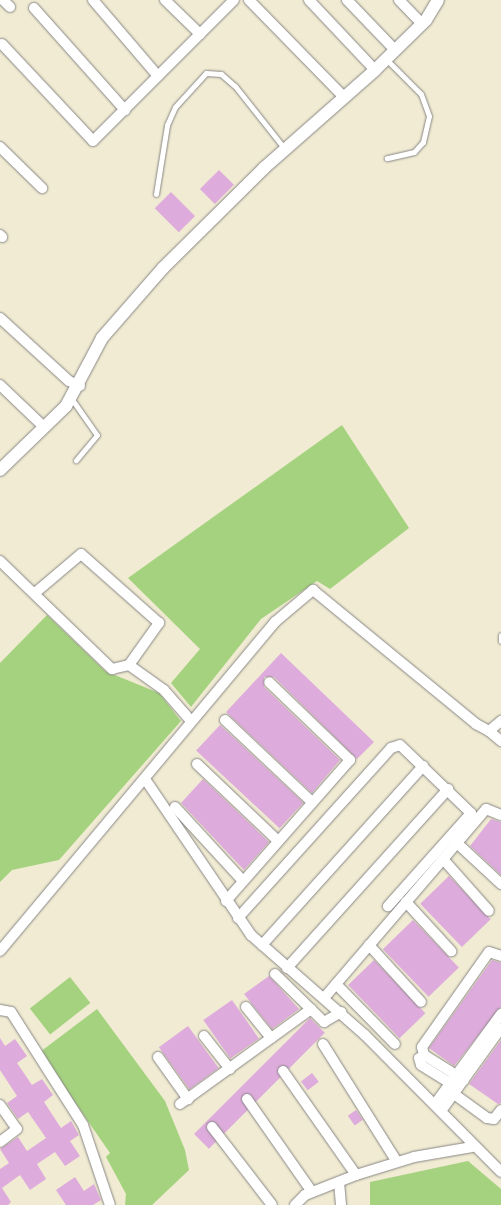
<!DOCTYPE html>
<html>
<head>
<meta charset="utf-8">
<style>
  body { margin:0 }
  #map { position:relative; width:501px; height:1205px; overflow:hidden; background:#f0ebd2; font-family:"Shantell Sans",sans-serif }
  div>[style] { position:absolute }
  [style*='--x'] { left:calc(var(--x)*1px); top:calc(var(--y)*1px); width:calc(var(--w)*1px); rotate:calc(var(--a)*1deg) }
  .green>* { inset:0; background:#a5d27f; transform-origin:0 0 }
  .building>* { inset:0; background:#deacdc; transform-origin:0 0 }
  .roads { filter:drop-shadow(0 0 1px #898686) drop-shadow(0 0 1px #898686) }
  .service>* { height:5px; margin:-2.5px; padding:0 2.5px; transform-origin:2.5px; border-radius:2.5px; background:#fff }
  .minor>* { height:10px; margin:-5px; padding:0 5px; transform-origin:5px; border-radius:5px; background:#fff }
  .tertiary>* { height:12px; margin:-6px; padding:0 6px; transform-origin:6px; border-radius:6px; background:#fff }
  span { translate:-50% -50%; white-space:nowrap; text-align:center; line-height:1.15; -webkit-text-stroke:5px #fbf7ec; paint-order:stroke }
</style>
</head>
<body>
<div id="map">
  <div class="green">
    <div style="clip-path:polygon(342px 425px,409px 528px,330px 589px,317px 581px,261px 619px,191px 707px,171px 683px,200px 649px,128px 578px)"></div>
    <div style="clip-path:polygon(47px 615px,105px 671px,159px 693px,181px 721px,59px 860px,12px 870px,0 882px,0 663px)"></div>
    <div style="left:70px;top:977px;width:33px;height:51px;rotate:52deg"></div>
    <div style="clip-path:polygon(97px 1009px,165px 1101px,185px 1150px,189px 1170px,152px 1205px,125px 1205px,126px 1194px,106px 1157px,110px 1153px,40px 1052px)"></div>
    <div style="clip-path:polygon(468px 1161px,501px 1189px,501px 1205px,370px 1205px,370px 1182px)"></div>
  </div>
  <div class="building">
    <div style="left:219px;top:170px;width:21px;height:27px;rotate:45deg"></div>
    <div style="left:171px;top:192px;width:34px;height:23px;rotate:45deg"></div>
    <div style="clip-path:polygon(281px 653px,374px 742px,357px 759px,274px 677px,264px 677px,264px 687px,340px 760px,312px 793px,226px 712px)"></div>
    <div style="left:220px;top:725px;width:114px;height:35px;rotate:43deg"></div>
    <div style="clip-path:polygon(203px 779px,269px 842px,244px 870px,181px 803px)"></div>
    <div style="clip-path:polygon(491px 819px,501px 822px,501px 875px,470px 846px)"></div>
    <div style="left:449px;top:876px;width:60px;height:40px;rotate:46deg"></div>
    <div style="left:413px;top:920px;width:66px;height:42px;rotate:46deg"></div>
    <div style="left:374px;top:960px;width:74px;height:36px;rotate:46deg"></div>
    <div style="clip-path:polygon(492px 960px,501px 963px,501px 1007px,454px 1066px,429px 1048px)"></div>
    <div style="clip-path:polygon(269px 976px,299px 1009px,272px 1029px,244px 994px)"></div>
    <div style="left:232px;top:1000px;width:47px;height:35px;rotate:55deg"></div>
    <div style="left:310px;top:1018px;width:21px;height:164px;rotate:45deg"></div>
    <div style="left:188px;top:1026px;width:52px;height:36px;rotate:54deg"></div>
    <div style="clip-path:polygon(0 1038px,5px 1046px,15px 1039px,27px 1056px,17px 1063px,32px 1085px,42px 1079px,53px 1095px,44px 1102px,61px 1128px,71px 1121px,79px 1135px,70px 1141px,80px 1156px,65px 1166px,55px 1152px,37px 1164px,46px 1179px,30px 1190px,20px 1175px,2px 1188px,11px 1202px,8px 1205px,0 1205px,0 1169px,9px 1163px,0 1149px,18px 1137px,27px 1151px,46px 1138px,28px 1112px,18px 1119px,7px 1103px,17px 1096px,0 1070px)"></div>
    <div style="clip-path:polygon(501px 1040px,501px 1103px,498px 1104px,469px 1084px)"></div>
    <div style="left:312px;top:1073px;width:11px;height:14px;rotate:52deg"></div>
    <div style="left:356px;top:1110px;width:12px;height:10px;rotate:55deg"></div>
    <div style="clip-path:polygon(75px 1177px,84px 1191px,94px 1184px,101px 1200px,93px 1205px,66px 1205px,56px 1190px)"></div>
  </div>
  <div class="roads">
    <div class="service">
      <div style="--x:386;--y:59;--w:49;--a:45"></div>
      <div style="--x:421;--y:94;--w:23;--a:70"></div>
      <div style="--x:429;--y:116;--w:27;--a:103"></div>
      <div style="--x:423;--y:142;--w:13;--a:132"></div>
      <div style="--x:414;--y:152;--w:28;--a:167"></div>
      <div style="--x:156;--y:194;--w:70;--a:-80.9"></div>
      <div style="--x:167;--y:125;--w:20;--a:-66"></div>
      <div style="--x:175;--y:107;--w:46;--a:-47.6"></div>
      <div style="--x:206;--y:73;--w:15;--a:4"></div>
      <div style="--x:221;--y:74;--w:18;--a:41"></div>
      <div style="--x:235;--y:86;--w:80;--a:51.6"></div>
      <div style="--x:71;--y:398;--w:45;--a:54.9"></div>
      <div style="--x:97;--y:435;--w:33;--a:130"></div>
      <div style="--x:501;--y:635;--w:6;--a:90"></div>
    </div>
    <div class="minor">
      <div style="--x:3;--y:0;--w:10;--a:45"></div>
      <div style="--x:93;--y:0;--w:100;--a:49.5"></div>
      <div style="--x:165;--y:0;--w:49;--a:44.2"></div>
      <div style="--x:249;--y:0;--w:137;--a:45.6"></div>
      <div style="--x:309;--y:0;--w:96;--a:46.7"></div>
      <div style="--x:347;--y:0;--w:69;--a:46.2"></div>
      <div style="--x:399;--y:0;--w:33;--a:46"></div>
      <div style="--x:34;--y:8;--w:137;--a:48.3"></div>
      <div style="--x:2;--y:44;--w:133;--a:46.8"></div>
      <div style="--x:93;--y:141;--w:199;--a:-45"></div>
      <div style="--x:0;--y:147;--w:59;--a:44.3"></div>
      <div style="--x:0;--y:235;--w:3;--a:45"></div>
      <div style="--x:0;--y:318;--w:93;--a:42.4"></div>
      <div style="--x:69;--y:381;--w:12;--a:24"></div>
      <div style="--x:0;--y:385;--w:61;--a:43.7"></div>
      <div style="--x:0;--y:561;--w:156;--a:44"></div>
      <div style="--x:112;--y:669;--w:17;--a:-13"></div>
      <div style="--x:129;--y:665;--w:52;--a:-54.5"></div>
      <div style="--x:159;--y:623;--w:104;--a:-138.5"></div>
      <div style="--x:81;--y:554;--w:60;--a:139.7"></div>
      <div style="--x:129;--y:665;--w:43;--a:35.5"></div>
      <div style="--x:164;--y:690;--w:41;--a:48.9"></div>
      <div style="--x:225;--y:720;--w:120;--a:43.3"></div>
      <div style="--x:489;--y:731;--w:16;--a:40"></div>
      <div style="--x:197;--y:764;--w:112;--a:43.5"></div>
      <div style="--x:145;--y:779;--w:189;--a:55.8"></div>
      <div style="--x:251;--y:935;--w:152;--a:41.3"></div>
      <div style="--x:365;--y:1035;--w:193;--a:45.2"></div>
      <div style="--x:175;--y:807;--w:100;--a:47.4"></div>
      <div style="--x:458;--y:844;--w:59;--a:42.9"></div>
      <div style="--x:443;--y:859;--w:69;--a:48.5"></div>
      <div style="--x:226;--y:901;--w:188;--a:-48.7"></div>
      <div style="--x:350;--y:760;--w:112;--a:-136.1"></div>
      <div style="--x:406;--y:902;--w:67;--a:47.4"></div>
      <div style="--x:238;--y:918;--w:229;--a:-48"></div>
      <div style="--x:391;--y:748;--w:9;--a:-18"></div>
      <div style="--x:400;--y:745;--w:98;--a:43.8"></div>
      <div style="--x:471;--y:813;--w:125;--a:131.7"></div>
      <div style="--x:262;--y:945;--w:241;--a:-48"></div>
      <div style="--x:369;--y:945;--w:77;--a:47.6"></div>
      <div style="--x:0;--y:951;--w:429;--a:-50.1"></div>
      <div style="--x:275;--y:622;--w:50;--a:-40.1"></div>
      <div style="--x:313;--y:590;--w:211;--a:39.4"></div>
      <div style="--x:476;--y:724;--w:15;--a:28"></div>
      <div style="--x:489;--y:731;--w:16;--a:-40"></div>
      <div style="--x:287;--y:968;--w:241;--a:-48"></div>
      <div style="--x:275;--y:974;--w:69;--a:44.4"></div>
      <div style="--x:324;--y:1022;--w:20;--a:-30"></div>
      <div style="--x:336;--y:984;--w:84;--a:45.5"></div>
      <div style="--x:324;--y:998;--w:249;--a:-49.4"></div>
      <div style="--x:486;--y:809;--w:16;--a:22"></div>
      <div style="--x:246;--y:1007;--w:40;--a:51"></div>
      <div style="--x:0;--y:1010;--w:11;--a:10"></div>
      <div style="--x:11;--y:1012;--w:134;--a:57.5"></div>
      <div style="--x:83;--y:1125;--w:84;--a:71.4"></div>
      <div style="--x:204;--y:1036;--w:42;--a:51.8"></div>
      <div style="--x:323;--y:1044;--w:139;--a:57.9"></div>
      <div style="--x:158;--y:1057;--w:52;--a:54.5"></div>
      <div style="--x:419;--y:1058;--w:7;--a:74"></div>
      <div style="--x:421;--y:1065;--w:36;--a:32"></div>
      <div style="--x:283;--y:1071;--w:127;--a:54.9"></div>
      <div style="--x:464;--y:1080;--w:47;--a:-148"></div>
      <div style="--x:424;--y:1055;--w:8;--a:-104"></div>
      <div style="--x:422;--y:1047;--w:116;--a:-54.8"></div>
      <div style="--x:489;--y:952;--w:13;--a:18"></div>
      <div style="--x:454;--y:1094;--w:41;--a:36"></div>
      <div style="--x:487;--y:1118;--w:7;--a:8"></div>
      <div style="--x:494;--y:1119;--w:11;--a:-52"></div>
      <div style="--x:247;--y:1099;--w:113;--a:55"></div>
      <div style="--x:180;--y:1104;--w:162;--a:-35.9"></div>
      <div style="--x:435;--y:1104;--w:112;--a:-53.7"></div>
      <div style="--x:0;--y:1105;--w:29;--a:55"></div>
      <div style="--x:17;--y:1129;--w:21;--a:143"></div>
      <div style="--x:441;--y:1111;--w:102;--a:-54.1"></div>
      <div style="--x:212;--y:1127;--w:98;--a:52.4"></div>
      <div style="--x:339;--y:1182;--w:23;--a:85"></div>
      <div style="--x:295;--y:1205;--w:14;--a:-45"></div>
      <div style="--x:305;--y:1195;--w:55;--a:-21.4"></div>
      <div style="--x:356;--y:1175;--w:61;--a:-17.2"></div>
      <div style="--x:414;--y:1157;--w:59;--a:-9.8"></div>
    </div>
    <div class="tertiary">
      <div style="--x:0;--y:470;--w:92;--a:-44.1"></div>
      <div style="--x:66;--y:406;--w:77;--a:-62.1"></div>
      <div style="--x:102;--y:338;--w:93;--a:-48.9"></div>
      <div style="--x:163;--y:268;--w:142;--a:-44.7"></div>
      <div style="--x:264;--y:168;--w:148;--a:-41.4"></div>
      <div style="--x:375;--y:70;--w:71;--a:-44.4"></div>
      <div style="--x:426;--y:20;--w:23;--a:-59"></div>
    </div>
  </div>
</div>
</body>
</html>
